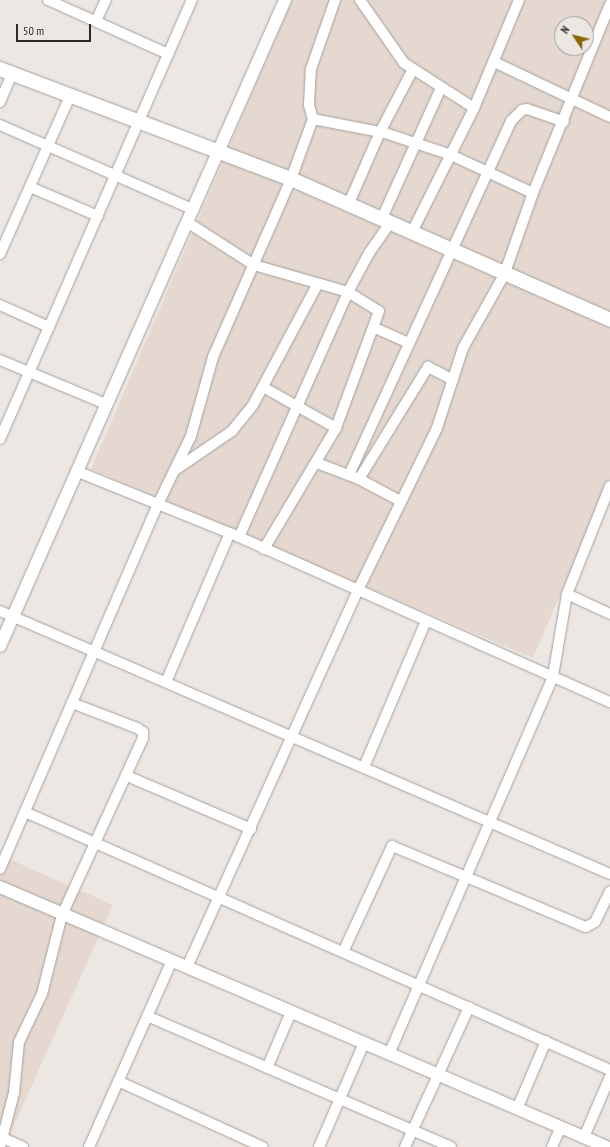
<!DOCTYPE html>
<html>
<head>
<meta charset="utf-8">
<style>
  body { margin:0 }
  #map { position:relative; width:610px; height:1147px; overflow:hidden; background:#ede7e3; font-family:"PT Sans Narrow",sans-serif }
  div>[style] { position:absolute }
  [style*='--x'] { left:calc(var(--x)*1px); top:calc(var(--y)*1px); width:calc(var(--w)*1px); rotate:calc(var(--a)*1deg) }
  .built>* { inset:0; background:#e4d8d0 }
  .roads { filter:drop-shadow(0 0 1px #a5a09d) drop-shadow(0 0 1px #a5a09d) }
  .minor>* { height:10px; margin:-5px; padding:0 5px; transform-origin:5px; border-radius:5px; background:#fff }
  .tertiary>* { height:12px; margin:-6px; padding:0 6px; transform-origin:6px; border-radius:6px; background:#fff }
  .secondary>* { height:14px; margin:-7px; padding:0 7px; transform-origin:7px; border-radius:7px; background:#fff }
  span { translate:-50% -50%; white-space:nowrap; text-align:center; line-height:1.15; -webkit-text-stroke:4px #ede7e3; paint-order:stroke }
  .north { position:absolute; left:554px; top:16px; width:40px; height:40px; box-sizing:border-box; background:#ede7e3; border:1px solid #a09c99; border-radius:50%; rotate:305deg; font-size:11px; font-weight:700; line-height:16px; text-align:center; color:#2d2b29 }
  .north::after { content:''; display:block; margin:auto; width:14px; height:18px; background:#886602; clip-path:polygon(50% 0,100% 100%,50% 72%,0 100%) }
  .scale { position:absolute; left:16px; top:24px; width:75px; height:18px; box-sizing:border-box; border:2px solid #2d2b29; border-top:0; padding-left:5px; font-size:12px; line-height:14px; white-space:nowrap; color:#2d2b29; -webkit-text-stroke:3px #ede7e3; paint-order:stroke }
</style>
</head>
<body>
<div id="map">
  <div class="built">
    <div style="clip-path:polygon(evenodd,292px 0,610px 0,610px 478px,533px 658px,91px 469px,292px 0,562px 24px,586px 24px,586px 48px,562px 48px,562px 24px)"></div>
    <div style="clip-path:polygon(0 855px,113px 905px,4px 1147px,0 1147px)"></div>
  </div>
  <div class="roads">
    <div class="minor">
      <div style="--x:48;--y:0;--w:132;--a:24.2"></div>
      <div style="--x:360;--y:0;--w:77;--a:55.1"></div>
      <div style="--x:404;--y:63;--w:83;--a:32.7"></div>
      <div style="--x:96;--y:21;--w:23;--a:-65"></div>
      <div style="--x:494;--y:62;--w:128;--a:25.4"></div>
      <div style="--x:0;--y:102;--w:33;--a:-67"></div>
      <div style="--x:313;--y:119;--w:73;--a:11"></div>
      <div style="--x:385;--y:133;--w:70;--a:18.4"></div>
      <div style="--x:451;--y:155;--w:90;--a:24.9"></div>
      <div style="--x:0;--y:125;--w:210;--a:23.6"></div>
      <div style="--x:30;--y:187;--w:74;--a:23.1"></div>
      <div style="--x:349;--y:203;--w:77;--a:-66.4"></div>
      <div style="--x:380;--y:132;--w:69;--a:-62.3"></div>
      <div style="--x:382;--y:218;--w:143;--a:-65.6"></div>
      <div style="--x:187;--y:222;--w:80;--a:32.7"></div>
      <div style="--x:254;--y:265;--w:98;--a:16"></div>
      <div style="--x:348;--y:292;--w:36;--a:32"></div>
      <div style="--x:379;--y:311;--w:125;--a:110.2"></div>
      <div style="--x:336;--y:428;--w:141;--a:120.8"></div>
      <div style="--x:412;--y:232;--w:139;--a:-63.4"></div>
      <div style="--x:474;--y:108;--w:117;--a:-67.4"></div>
      <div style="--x:0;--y:254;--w:175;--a:-66.1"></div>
      <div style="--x:0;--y:305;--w:54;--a:24.2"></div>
      <div style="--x:375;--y:328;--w:37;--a:24"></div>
      <div style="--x:0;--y:360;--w:115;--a:22.5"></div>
      <div style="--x:263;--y:387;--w:84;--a:29.3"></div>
      <div style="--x:0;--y:439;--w:479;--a:-66.4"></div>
      <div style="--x:317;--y:463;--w:45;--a:20.9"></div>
      <div style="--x:359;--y:479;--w:47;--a:28.2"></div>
      <div style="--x:175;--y:470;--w:69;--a:-34.4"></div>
      <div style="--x:232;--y:431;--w:33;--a:-51"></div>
      <div style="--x:253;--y:405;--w:136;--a:-61.9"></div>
      <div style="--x:76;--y:471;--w:176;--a:22"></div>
      <div style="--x:239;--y:537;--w:406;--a:24"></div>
      <div style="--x:349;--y:475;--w:389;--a:-65.4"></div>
      <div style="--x:511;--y:121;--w:16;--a:-45"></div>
      <div style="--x:522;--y:110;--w:5;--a:-11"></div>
      <div style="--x:527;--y:109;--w:39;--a:19"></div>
      <div style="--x:359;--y:479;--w:132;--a:-58.4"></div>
      <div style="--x:428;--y:367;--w:28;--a:27"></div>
      <div style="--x:239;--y:537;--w:268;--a:-66"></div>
      <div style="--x:348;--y:292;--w:44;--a:-61.7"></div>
      <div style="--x:369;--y:253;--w:38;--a:-55"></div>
      <div style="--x:567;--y:594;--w:47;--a:24.9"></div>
      <div style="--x:0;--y:611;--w:664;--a:23.32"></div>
      <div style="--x:166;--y:682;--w:162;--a:-66.8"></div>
      <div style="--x:364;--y:767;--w:159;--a:-67"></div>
      <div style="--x:127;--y:776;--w:135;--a:23.1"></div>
      <div style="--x:25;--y:812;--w:639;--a:23.8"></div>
      <div style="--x:0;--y:869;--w:398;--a:-66.6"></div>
      <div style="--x:158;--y:504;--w:76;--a:-64.1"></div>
      <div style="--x:191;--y:436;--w:82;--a:-74.4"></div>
      <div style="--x:213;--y:357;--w:194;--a:-66.3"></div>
      <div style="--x:291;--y:179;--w:64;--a:-69.9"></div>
      <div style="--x:313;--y:119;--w:15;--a:-106"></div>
      <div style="--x:309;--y:105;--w:36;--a:-87"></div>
      <div style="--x:311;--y:69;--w:73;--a:-70.8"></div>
      <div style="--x:344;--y:950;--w:115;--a:-65.2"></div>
      <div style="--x:392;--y:846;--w:210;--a:22.7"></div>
      <div style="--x:586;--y:927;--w:10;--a:-29"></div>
      <div style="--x:595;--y:922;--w:34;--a:-64"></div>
      <div style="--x:187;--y:967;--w:414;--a:-65.6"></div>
      <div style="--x:358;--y:590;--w:180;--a:-64"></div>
      <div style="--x:437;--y:428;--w:84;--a:-72"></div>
      <div style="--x:463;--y:348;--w:84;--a:-60.7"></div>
      <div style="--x:504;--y:275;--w:87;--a:-70.5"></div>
      <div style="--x:533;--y:193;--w:204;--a:-67.8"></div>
      <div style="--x:147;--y:1016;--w:331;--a:23.3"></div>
      <div style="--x:389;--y:1054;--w:412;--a:-66.5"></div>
      <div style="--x:553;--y:676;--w:83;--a:-80.3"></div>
      <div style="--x:567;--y:594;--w:116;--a:-68.3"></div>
      <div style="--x:267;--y:1068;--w:61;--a:-66.8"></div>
      <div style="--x:118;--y:1081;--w:159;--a:24.5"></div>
      <div style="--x:517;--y:1109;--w:74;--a:-66.9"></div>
      <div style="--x:584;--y:1137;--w:65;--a:-66.6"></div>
      <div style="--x:3;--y:1138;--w:22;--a:24"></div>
      <div style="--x:0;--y:1147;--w:56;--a:-75.5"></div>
      <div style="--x:14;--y:1093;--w:51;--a:-84.4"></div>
      <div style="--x:19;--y:1042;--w:53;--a:-64.4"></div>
      <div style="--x:42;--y:994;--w:81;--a:-75.8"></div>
      <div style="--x:62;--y:915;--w:195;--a:-65.4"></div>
      <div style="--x:143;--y:738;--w:6;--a:-90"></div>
      <div style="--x:143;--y:732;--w:7;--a:-146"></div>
      <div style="--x:137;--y:728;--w:70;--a:-159"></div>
      <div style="--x:89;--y:1147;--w:204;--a:-66"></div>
      <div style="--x:319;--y:1147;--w:113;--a:-66.6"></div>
      <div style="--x:405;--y:1147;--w:154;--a:-65.4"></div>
      <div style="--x:552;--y:1147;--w:22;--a:-66"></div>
    </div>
    <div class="tertiary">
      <div style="--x:0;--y:646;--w:706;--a:-66.19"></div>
      <div style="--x:0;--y:887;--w:660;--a:23.19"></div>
    </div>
    <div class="secondary">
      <div style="--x:0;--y:69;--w:311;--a:20.7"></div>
      <div style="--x:291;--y:179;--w:349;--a:23.8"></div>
    </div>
  </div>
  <div class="north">N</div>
  <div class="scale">50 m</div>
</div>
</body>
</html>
